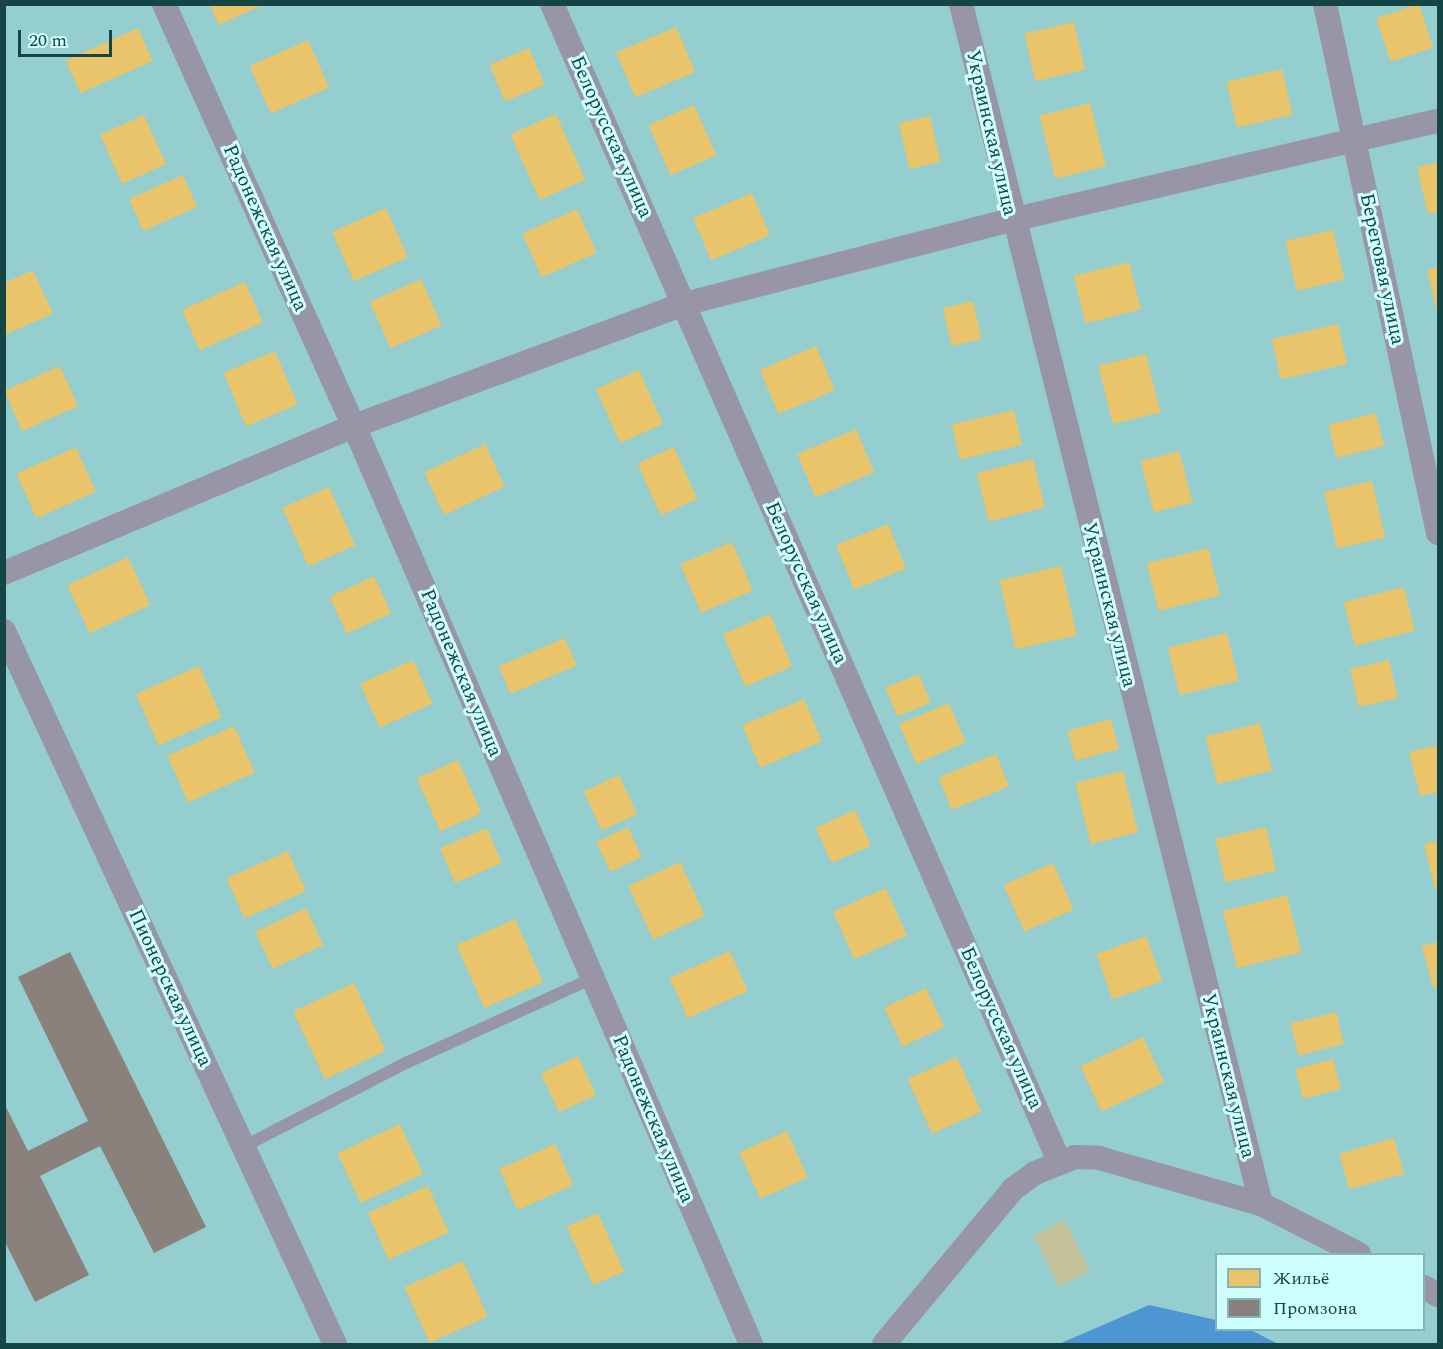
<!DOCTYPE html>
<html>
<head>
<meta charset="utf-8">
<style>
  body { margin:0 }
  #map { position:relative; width:1443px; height:1349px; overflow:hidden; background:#94cece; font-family:Spectral,serif }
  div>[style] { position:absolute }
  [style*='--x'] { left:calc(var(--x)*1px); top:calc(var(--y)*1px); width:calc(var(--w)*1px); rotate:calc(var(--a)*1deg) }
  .green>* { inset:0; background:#c4c29b; transform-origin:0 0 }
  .water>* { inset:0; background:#4e95d4 }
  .homes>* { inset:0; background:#e9c46a; transform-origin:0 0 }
  .industry>* { inset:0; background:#8a817c }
  .service>* { height:12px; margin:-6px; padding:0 6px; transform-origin:6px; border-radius:6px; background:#9895a7 }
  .minor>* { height:24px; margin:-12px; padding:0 12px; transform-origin:12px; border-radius:12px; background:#9895a7 }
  span { translate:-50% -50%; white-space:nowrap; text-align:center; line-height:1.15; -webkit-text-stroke:6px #cefffe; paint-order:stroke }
  .street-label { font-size:20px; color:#164545 }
  .frame { position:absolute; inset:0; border:6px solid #164545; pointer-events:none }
  .legend { position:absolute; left:1215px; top:1253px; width:210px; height:78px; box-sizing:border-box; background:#cefffe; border:2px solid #84b5b4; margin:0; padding:8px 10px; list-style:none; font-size:18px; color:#164545 }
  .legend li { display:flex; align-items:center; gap:12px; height:30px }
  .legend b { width:30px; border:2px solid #84b5b4 }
  .scale { position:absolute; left:18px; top:30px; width:94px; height:27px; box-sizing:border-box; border:3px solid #164545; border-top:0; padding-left:8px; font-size:18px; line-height:21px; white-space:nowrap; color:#164545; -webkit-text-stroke:4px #cefffe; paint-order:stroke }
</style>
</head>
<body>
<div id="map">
  <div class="green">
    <div style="left:1065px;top:1220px;width:57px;height:35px;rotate:64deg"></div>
  </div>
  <div class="water">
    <div style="clip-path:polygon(1149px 1305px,1216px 1320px,1216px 1330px,1251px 1330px,1278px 1344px,1059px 1344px)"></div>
  </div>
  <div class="homes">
    <div style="clip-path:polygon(209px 4px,265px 4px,219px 25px)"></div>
    <div style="left:1419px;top:4px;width:46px;height:45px;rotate:72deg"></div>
    <div style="left:1074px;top:22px;width:49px;height:51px;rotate:77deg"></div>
    <div style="left:676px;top:27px;width:49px;height:65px;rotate:67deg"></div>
    <div style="left:138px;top:28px;width:36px;height:79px;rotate:66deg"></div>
    <div style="left:308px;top:40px;width:52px;height:64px;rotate:66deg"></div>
    <div style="left:529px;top:48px;width:40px;height:43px;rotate:67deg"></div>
    <div style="left:1282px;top:69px;width:47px;height:57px;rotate:77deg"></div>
    <div style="left:1090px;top:103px;width:65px;height:52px;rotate:76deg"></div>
    <div style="left:694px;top:105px;width:55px;height:50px;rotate:66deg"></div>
    <div style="left:556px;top:114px;width:72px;height:50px;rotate:66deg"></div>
    <div style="left:144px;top:115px;width:54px;height:48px;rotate:66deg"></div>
    <div style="left:930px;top:116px;width:47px;height:32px;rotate:77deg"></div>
    <div style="clip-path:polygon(1438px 162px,1438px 212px,1428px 214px,1417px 167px)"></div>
    <div style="left:183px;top:175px;width:35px;height:59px;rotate:66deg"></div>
    <div style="left:752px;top:193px;width:46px;height:64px;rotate:67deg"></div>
    <div style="left:386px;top:208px;width:54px;height:59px;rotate:66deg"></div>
    <div style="left:577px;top:209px;width:48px;height:60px;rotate:66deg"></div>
    <div style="left:1333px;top:230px;width:51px;height:49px;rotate:77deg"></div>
    <div style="left:1129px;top:262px;width:49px;height:57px;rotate:76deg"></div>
    <div style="clip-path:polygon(1438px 267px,1438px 316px,1427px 270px)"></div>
    <div style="clip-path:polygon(33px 270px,53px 314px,4px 335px,4px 283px)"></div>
    <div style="left:421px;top:279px;width:51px;height:56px;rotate:66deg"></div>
    <div style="left:245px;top:282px;width:44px;height:69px;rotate:66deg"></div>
    <div style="left:973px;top:301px;width:39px;height:31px;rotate:77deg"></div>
    <div style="left:1338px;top:324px;width:41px;height:68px;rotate:77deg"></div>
    <div style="left:816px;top:346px;width:48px;height:61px;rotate:67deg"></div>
    <div style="left:275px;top:351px;width:58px;height:56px;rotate:67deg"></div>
    <div style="left:1146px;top:354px;width:60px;height:49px;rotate:76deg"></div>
    <div style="left:60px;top:366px;width:44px;height:61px;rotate:66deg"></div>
    <div style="left:639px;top:370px;width:59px;height:47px;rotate:66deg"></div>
    <div style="left:1014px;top:410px;width:36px;height:64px;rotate:77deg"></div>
    <div style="left:1376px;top:413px;width:34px;height:49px;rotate:76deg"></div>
    <div style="left:856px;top:429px;width:47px;height:64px;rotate:67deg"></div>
    <div style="left:485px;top:444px;width:47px;height:67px;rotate:65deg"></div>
    <div style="left:76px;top:447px;width:49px;height:65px;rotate:66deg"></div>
    <div style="left:674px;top:447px;width:57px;height:40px;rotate:66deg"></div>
    <div style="left:1179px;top:451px;width:53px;height:40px;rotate:75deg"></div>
    <div style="left:1033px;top:459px;width:50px;height:58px;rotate:76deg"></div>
    <div style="left:1372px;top:481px;width:58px;height:49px;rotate:77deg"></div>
    <div style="left:329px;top:487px;width:64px;height:51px;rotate:66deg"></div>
    <div style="left:888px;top:524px;width:48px;height:56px;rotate:68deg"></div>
    <div style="left:732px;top:542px;width:53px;height:56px;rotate:67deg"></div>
    <div style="left:1208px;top:548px;width:49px;height:63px;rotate:76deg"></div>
    <div style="left:128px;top:557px;width:53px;height:67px;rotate:65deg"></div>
    <div style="left:1061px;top:566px;width:71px;height:63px;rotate:77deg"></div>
    <div style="left:374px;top:576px;width:41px;height:49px;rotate:65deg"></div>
    <div style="left:1404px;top:587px;width:45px;height:62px;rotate:76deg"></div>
    <div style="left:770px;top:614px;width:57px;height:51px;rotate:67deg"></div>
    <div style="left:1227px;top:633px;width:49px;height:61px;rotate:76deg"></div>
    <div style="left:565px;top:638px;width:30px;height:72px;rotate:67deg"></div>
    <div style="left:413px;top:660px;width:48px;height:58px;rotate:66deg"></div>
    <div style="left:1389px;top:660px;width:39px;height:40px;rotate:77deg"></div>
    <div style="left:199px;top:666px;width:56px;height:69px;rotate:66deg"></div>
    <div style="left:919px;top:674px;width:31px;height:36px;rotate:68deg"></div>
    <div style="left:804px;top:699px;width:46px;height:67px;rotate:67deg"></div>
    <div style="left:949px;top:703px;width:43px;height:54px;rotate:67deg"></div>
    <div style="left:1111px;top:719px;width:31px;height:45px;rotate:75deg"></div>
    <div style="left:1260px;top:723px;width:49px;height:56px;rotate:76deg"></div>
    <div style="left:234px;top:726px;width:51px;height:73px;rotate:66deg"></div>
    <div style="clip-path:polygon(1438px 745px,1438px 792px,1420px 796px,1409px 752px)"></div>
    <div style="left:996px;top:754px;width:35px;height:62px;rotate:68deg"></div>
    <div style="left:458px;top:760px;width:58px;height:45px;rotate:66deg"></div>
    <div style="left:1123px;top:771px;width:63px;height:49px;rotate:76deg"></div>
    <div style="left:619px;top:775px;width:43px;height:39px;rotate:65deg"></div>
    <div style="left:855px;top:810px;width:39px;height:43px;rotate:66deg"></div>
    <div style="left:628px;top:827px;width:33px;height:35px;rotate:65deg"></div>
    <div style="left:1266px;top:827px;width:45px;height:52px;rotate:77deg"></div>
    <div style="left:487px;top:828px;width:38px;height:51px;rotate:67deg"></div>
    <div style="clip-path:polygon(1438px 841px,1438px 889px,1435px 890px,1424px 844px)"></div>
    <div style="left:288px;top:851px;width:44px;height:67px;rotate:66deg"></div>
    <div style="left:680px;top:862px;width:59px;height:57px;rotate:65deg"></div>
    <div style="left:1053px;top:863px;width:51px;height:54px;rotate:66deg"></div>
    <div style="left:886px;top:888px;width:52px;height:58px;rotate:66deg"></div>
    <div style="left:1287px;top:895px;width:59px;height:66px;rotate:76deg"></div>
    <div style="left:306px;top:908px;width:41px;height:56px;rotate:65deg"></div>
    <div style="left:515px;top:919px;width:69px;height:64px;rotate:66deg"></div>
    <div style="left:1146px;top:936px;width:48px;height:53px;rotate:70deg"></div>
    <div style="clip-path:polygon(1438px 942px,1438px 987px,1433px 988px,1422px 946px)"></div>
    <div style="left:730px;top:951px;width:44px;height:66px;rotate:66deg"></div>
    <div style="left:354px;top:983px;width:75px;height:67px;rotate:65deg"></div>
    <div style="left:926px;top:988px;width:43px;height:46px;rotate:65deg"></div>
    <div style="left:1336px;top:1012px;width:33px;height:47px;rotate:76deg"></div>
    <div style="left:1143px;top:1037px;width:50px;height:69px;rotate:65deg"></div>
    <div style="left:578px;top:1056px;width:43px;height:41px;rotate:65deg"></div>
    <div style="left:957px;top:1057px;width:60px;height:54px;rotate:66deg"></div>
    <div style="left:1333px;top:1059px;width:31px;height:39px;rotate:75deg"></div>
    <div style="left:400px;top:1124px;width:55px;height:69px;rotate:65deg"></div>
    <div style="left:787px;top:1131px;width:51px;height:52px;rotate:66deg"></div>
    <div style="left:1394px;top:1138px;width:37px;height:57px;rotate:74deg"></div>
    <div style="left:555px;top:1144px;width:45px;height:61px;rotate:66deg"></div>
    <div style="left:428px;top:1186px;width:51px;height:66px;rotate:66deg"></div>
    <div style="left:598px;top:1213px;width:64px;height:34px;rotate:66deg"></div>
    <div style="left:463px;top:1261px;width:61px;height:64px;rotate:66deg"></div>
  </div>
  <div class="industry">
    <div style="clip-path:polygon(70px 952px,206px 1227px,154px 1253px,100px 1146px,40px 1176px,89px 1275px,35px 1302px,4px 1240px,4px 1103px,28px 1151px,88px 1121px,18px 977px)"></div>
  </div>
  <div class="service">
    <div style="--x:243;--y:1147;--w:186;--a:-27.3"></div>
    <div style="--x:408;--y:1062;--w:203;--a:-24.4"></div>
  </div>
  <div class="minor">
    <div style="--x:164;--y:4;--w:463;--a:65.8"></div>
    <div style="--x:354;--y:426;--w:1000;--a:66.61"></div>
    <div style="--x:552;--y:4;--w:1263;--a:66.34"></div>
    <div style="--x:961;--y:4;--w:1237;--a:75.96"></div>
    <div style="--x:1325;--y:4;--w:541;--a:77.94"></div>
    <div style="--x:4;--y:573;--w:380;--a:-22.8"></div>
    <div style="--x:354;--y:426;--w:352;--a:-20.3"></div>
    <div style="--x:684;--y:304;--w:338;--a:-14.4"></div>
    <div style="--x:1011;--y:220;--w:438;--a:-13.1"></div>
    <div style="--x:4;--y:631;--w:786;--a:65.1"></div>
    <div style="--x:1424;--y:1287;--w:16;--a:30"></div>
    <div style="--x:884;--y:1344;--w:202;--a:-50.2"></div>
    <div style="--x:1013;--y:1189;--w:27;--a:-36"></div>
    <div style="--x:1035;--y:1173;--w:43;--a:-21.8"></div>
    <div style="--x:1075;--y:1157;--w:24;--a:2"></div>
    <div style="--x:1099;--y:1158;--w:168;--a:15.9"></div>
    <div style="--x:1261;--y:1204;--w:110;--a:27"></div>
  </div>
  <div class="street-label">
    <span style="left:991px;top:133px;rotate:77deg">Украинская улица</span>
    <span style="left:611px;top:137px;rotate:66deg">Белорусская улица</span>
    <span style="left:265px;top:228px;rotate:66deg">Радонежская улица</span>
    <span style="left:1382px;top:269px;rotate:78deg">Береговая улица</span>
    <span style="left:806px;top:583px;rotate:66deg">Белорусская улица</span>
    <span style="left:1109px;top:605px;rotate:76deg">Украинская улица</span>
    <span style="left:461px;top:673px;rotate:67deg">Радонежская улица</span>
    <span style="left:170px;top:988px;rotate:65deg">Пионерская улица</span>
    <span style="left:1001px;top:1028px;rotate:66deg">Белорусская улица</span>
    <span style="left:1228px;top:1076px;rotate:76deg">Украинская улица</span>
    <span style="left:653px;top:1119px;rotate:67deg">Радонежская улица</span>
  </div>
  <div class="frame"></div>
  <ul class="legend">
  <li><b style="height:16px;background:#e9c46a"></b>Жильё</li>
  <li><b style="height:16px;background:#8a817c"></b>Промзона</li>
  </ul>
  <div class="scale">20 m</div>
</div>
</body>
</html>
